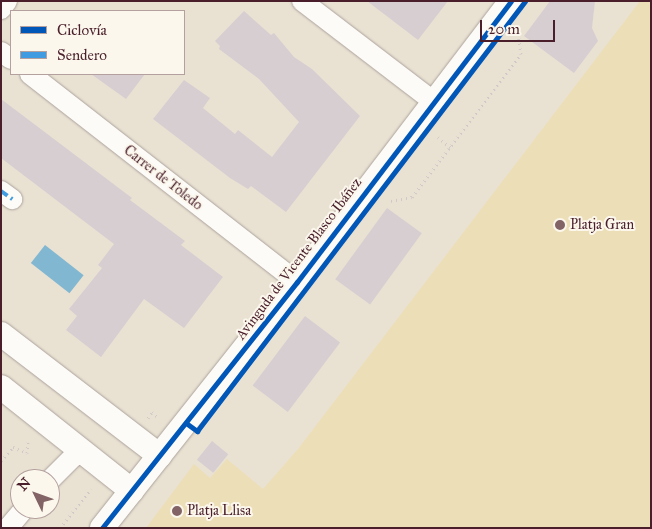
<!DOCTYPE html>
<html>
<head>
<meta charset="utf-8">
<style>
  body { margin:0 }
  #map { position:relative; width:652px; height:529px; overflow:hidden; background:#e9e2d3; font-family:"IM FELL Great Primer",serif }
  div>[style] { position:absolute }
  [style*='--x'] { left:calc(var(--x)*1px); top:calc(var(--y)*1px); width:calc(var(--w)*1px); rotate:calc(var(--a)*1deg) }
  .sand>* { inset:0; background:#ecdeb6 }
  .water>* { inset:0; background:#82b7d1; transform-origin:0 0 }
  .building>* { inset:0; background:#d7ced1; transform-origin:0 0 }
  .path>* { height:3px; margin-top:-1.5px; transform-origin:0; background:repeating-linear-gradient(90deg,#cfc9c7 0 1px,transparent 0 5px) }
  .roads { filter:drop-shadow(0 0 1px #aca29b) drop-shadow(0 0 1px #aca29b) }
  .minor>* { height:20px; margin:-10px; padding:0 10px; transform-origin:10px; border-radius:10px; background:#fcfbf8 }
  .tertiary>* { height:24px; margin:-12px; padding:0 12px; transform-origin:12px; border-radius:12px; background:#fcfbf8 }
  .quiet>* { height:4px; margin-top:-2px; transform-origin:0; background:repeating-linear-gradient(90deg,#409be1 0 8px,transparent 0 12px) }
  .cycleway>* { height:5px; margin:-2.5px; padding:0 2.5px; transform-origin:2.5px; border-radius:2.5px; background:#0057b8 }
  .dots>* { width:14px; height:14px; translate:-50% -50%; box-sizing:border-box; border:2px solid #fbf7ec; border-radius:50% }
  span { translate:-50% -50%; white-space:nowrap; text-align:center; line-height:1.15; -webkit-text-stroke:4px #fbf7ec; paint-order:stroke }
  .street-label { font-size:14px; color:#4a1f2b }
  .poi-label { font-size:14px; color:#4a1f2b }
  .left { translate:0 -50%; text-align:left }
  .frame { position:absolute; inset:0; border:2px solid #4a1f2b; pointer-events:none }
  .legend { position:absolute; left:10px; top:10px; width:175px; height:65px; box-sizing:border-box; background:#fbf7ec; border:1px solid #b4a19f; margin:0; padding:6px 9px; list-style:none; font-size:15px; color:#4a1f2b }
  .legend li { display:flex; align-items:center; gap:10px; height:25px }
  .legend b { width:25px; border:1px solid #b4a19f }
  .north { position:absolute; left:10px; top:469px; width:50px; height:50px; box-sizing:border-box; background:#fbf7ec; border:1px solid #b4a19f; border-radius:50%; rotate:312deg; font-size:14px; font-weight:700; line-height:20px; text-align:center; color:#4a1f2b }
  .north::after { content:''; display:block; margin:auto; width:18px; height:22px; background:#826366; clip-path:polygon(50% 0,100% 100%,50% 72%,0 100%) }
  .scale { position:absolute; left:480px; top:20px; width:75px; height:22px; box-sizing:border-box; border:2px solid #4a1f2b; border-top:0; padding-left:6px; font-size:15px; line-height:18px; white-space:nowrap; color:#4a1f2b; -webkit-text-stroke:4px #fbf7ec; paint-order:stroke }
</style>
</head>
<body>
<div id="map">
  <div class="sand">
    <div style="clip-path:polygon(640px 1px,651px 1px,651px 528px,146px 528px,194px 464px,210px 478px,227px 459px,263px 489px,298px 449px)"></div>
  </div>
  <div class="water">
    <div style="left:45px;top:245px;width:49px;height:23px;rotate:38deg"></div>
  </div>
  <div class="building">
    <div style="clip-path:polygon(367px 1px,448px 1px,418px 40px)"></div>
    <div style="clip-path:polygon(550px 1px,595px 1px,592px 28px,598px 41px,574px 73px,524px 36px)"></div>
    <div style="clip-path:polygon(244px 11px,271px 35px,274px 33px,294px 57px,312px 69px,360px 116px,286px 212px,251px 186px,248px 189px,230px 178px,153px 119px,184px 80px,210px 98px,203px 108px,235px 134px,238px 130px,272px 157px,299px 122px,259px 79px,219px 49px,220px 46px,215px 41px)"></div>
    <div style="clip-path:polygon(91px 74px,145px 74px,126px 99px)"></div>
    <div style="clip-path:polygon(1px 99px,132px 198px,130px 200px,185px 241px,181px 245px,223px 277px,184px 328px,144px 299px,101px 357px,66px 330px,77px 316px,69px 309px,102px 268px,98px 265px,114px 244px,1px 158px)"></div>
    <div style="left:387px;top:208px;width:43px;height:88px;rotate:36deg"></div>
    <div style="left:305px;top:316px;width:44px;height:87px;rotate:37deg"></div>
    <div style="left:212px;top:441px;width:21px;height:24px;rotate:39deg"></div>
  </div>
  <div class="path">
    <div style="--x:438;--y:137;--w:16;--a:40"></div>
    <div style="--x:391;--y:201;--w:21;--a:-11"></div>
    <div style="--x:412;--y:197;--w:180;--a:-52.7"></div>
    <div style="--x:521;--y:54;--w:22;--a:-98"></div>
    <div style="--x:148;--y:418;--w:7;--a:-56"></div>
    <div style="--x:152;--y:412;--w:9;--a:41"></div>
    <div style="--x:1;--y:461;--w:18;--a:-49"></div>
    <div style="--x:13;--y:447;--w:15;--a:23"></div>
    <div style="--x:27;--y:453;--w:11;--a:-85"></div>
    <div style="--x:60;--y:528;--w:50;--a:-51.5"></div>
  </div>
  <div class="roads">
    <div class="minor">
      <div style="--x:302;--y:1;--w:165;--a:37.4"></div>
      <div style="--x:1;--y:9;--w:10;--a:-53"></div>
      <div style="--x:1;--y:52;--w:12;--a:35"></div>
      <div style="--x:30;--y:74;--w:338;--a:37.9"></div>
      <div style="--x:1;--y:191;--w:14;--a:36"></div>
      <div style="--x:50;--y:480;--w:34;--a:-45"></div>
      <div style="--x:74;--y:456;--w:12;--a:-14"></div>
      <div style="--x:8;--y:528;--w:25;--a:-50"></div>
    </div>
    <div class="tertiary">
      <div style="--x:1;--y:334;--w:200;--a:37.5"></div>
      <div style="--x:1;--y:387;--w:167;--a:38.4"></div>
      <div style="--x:102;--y:528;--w:314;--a:-51.6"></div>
      <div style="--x:297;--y:282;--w:353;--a:-52.7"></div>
    </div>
  </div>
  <div class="quiet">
    <div style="--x:1;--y:191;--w:14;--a:36"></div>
  </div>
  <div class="cycleway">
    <div style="--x:186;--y:423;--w:14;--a:36"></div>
    <div style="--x:197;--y:431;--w:541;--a:-52.66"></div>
    <div style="--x:102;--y:528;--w:314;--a:-51.6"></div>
    <div style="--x:297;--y:282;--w:353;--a:-52.7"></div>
  </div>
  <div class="dots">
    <div style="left:560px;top:225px;background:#826366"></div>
    <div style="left:177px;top:511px;background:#826366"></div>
  </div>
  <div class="street-label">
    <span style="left:163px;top:178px;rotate:38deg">Carrer de Toledo</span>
    <span style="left:299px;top:259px;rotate:-53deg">Avinguda de Vicente Blasco Ibáñez</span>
  </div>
  <div class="poi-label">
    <span class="left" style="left:570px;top:225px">Platja Gran</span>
    <span class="left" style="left:187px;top:511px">Platja Llisa</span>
  </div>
  <div class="frame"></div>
  <ul class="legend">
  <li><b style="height:6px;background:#0057b8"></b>Ciclovía</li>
  <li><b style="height:6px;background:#409be1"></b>Sendero</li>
  </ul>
  <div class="north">N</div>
  <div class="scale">20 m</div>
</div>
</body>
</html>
